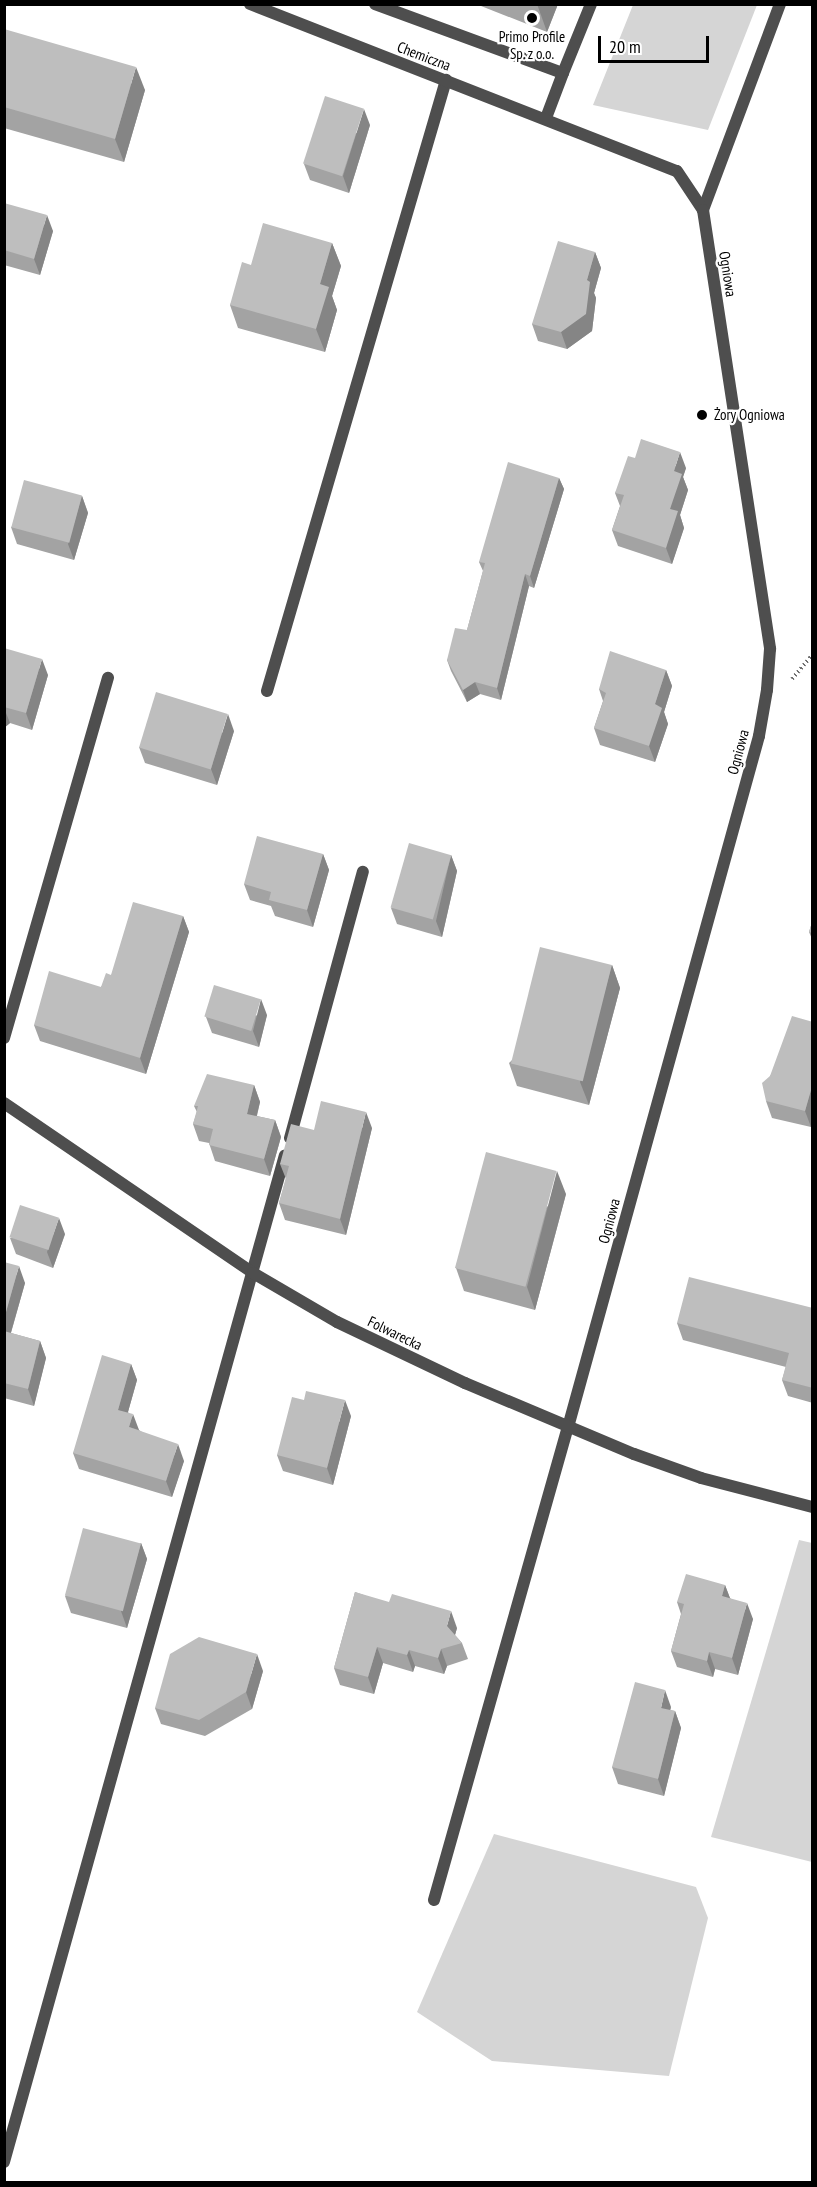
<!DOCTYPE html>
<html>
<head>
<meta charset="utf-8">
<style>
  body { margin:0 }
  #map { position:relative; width:817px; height:2187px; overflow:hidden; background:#fff; font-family:"PT Sans Narrow",sans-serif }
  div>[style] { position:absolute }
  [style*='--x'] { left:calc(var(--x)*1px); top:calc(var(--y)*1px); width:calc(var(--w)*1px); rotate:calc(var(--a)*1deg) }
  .green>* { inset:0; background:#d5d5d5 }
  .path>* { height:4px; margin-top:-2px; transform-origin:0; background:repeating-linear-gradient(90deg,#707070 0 1.5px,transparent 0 4.5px) }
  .service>* { height:12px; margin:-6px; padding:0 6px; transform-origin:6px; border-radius:6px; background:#4e4e4e }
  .minor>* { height:12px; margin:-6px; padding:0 6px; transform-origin:6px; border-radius:6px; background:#4e4e4e }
  .tertiary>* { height:12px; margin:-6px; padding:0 6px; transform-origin:6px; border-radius:6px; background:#4e4e4e }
  .wall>* { inset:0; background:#a3a3a3 }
  .shaded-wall>* { inset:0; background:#858585 }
  .building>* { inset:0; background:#bebebe; transform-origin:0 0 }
  .dots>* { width:16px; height:16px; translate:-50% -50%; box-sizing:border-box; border:3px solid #fff; border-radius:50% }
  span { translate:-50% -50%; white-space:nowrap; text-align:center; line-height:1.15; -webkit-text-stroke:4.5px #fff; paint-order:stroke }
  .poi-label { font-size:15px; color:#000 }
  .left { translate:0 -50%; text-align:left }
  .street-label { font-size:15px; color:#000 }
  .frame { position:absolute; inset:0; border:6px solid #000; pointer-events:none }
  .scale { position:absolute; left:598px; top:36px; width:111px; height:27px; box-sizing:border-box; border:3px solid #000; border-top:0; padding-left:8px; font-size:18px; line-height:21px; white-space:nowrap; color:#000; -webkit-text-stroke:4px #fff; paint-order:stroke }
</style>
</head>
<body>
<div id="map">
  <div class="green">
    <div style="clip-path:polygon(633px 5px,757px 5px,708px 130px,593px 105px)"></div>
    <div style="clip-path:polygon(799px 1540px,812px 1543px,812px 1862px,711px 1837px)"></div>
    <div style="clip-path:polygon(494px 1834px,696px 1887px,708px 1918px,669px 2076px,492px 2061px,417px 2012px)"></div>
  </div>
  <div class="path">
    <div style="--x:792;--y:679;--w:31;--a:-50"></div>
  </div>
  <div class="service">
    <div style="--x:375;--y:4;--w:200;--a:20.2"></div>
    <div style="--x:563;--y:73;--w:74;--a:-67.9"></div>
    <div style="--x:546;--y:118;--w:48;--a:-69.3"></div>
    <div style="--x:703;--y:210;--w:220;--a:-69.5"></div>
    <div style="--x:267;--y:691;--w:637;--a:-73.67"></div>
    <div style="--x:4;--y:1038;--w:375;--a:-73.9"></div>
    <div style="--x:290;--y:1138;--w:276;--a:-74.7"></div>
    <div style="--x:434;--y:1900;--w:492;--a:-74.2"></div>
    <div style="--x:4;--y:2162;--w:1045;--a:-74.41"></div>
  </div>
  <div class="minor">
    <div style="--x:250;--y:4;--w:458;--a:21.4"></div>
    <div style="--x:677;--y:171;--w:47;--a:56.3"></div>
    <div style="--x:703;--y:210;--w:444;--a:81.3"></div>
    <div style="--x:770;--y:649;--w:41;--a:94.2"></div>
    <div style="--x:767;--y:690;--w:47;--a:99.9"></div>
    <div style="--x:759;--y:736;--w:717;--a:105.45"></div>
  </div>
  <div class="tertiary">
    <div style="--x:4;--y:1103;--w:301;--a:34.3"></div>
    <div style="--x:253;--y:1273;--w:97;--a:30.3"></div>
    <div style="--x:337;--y:1322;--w:142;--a:25.5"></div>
    <div style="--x:465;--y:1383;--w:183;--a:22.8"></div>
    <div style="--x:634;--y:1454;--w:71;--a:19.7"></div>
    <div style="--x:701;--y:1478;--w:115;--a:14.6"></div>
  </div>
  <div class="wall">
    <div style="clip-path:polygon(476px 4px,558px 4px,547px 32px)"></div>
    <div style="clip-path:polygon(4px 29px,145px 90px,124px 162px,4px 128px)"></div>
    <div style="clip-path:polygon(370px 125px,349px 193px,310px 180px,304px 164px)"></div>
    <div style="clip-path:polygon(4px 203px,53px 231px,40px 275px,4px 265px)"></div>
    <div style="clip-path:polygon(332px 243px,341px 266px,332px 296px,337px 310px,325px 352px,238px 328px,230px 305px,251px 265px)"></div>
    <div style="clip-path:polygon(595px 252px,601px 268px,594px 293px,596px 298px,592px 331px,567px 349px,538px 341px,532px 324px)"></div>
    <div style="clip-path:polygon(635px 458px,686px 468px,683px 477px,688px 490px,680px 515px,684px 528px,672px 564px,618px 546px,612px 530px,620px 506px,615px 493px)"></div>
    <div style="clip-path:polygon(559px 478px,564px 489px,534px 588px,529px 586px,501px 700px,480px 694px,467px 702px,451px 671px,447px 660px,467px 630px,483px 571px,479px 562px)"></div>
    <div style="clip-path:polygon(82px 496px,88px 513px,74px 560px,17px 544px,11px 527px)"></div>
    <div style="clip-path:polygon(4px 648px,48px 675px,32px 730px,10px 723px,4px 728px)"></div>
    <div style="clip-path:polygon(666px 670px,672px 686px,664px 712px,668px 724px,655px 762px,600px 745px,594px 728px,603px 701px,599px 689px)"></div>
    <div style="clip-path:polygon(234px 731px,217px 785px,145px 763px,139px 747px)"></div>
    <div style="clip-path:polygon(323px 854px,329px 870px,313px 927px,275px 916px,271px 906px,250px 900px,244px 884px)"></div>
    <div style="clip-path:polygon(451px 855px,457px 871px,442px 937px,397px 924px,391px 908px)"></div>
    <div style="clip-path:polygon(183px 916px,189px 932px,146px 1074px,40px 1041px,34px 1025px,101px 987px,111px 975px)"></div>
    <div style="clip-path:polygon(813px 919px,813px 941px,809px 932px)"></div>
    <div style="clip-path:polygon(612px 965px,620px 988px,589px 1105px,517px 1086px,509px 1063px)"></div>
    <div style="clip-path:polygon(267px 1015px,259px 1047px,212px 1033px,206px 1017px)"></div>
    <div style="clip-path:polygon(813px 1022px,813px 1121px,811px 1127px,772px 1118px,766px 1101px,770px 1076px)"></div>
    <div style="clip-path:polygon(254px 1085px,260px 1102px,257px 1116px,275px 1120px,281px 1137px,270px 1176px,215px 1161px,209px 1143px,199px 1141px,193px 1124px,197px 1112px,194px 1106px)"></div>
    <div style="clip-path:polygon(372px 1128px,346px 1235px,285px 1220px,279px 1203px,286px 1179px,280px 1164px,314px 1130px)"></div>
    <div style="clip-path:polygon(566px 1194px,535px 1310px,464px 1291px,456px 1268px)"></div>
    <div style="clip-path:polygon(65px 1234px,53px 1268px,16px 1254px,10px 1238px)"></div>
    <div style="clip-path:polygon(4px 1262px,25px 1283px,11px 1333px,40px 1341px,46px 1358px,34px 1406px,4px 1398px)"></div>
    <div style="clip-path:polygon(813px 1308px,813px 1403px,788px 1396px,782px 1380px,786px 1367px,683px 1340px,677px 1323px)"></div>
    <div style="clip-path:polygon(131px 1364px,137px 1380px,128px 1412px,139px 1430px,184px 1461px,172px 1497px,79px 1469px,73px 1453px)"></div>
    <div style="clip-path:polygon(351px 1416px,333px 1485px,283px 1471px,277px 1455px)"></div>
    <div style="clip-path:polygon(141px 1543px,147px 1559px,127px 1628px,71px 1613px,65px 1596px)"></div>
    <div style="clip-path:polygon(725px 1585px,730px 1598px,753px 1619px,738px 1675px,715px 1669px,713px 1677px,677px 1667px,671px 1651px,681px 1614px,677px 1602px)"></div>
    <div style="clip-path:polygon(355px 1592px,457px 1628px,455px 1635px,462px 1643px,468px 1659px,447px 1666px,444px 1674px,415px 1666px,413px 1672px,383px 1663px,374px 1694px,340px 1685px,334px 1668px)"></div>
    <div style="clip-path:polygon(263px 1671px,252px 1709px,205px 1736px,161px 1724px,155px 1708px)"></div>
    <div style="clip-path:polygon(671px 1707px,670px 1710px,675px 1711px,681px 1728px,664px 1796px,618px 1784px,612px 1767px)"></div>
  </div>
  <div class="shaded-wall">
    <div style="clip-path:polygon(537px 4px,558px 4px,547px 32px)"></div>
    <div style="clip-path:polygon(136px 67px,145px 90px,124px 162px,115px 139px)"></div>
    <div style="clip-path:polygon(364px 109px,370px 125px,349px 193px,343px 176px)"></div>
    <div style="clip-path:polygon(47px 215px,53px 231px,40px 275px,34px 259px)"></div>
    <div style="clip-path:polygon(332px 243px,341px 266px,332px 296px,337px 310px,325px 352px,316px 329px,320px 284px)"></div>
    <div style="clip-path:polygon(595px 252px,601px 268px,594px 293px,596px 298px,592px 331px,567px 349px,561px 332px,587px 280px)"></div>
    <div style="clip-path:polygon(680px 452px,686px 468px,683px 477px,688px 490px,680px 515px,684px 528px,672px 564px,666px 548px,674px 471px)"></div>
    <div style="clip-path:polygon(559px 478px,564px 489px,534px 588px,530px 576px)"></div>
    <div style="clip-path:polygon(82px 496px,88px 513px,74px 560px,68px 544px)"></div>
    <div style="clip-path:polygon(525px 574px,529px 586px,501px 700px,497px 688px)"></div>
    <div style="clip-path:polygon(42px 659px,48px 675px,32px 730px,26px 713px)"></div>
    <div style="clip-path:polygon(666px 670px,672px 686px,664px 712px,668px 724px,655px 762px,649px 746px,655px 704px)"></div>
    <div style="clip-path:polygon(475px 682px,480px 694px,467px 702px,463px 690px)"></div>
    <div style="clip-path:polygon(4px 708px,10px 723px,4px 728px)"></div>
    <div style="clip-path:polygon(228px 714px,234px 731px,217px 785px,211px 769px)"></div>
    <div style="clip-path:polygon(323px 854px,329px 870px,313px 927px,307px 910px)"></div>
    <div style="clip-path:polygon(451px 855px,457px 871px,442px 937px,436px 921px)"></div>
    <div style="clip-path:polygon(183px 916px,189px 932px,146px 1074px,140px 1058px)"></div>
    <div style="clip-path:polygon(612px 965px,620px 988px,589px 1105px,580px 1082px)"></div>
    <div style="clip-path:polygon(261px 999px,267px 1015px,259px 1047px,253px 1031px)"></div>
    <div style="clip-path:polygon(813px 1083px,813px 1121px,811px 1127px,805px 1111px)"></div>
    <div style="clip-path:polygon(254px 1085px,260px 1102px,253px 1130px,247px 1114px)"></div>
    <div style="clip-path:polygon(366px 1112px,372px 1128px,346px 1235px,340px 1219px)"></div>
    <div style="clip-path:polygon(275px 1120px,281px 1137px,270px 1176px,264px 1159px)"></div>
    <div style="clip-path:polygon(557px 1171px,566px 1194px,535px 1310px,527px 1287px)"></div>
    <div style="clip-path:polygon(59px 1218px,65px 1234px,53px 1268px,47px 1252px)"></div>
    <div style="clip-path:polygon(19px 1266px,25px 1283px,7px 1346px,4px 1338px,4px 1319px)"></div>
    <div style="clip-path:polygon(40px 1341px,46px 1358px,34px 1406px,28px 1389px)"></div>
    <div style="clip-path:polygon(131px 1364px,137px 1380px,124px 1426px,118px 1410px)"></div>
    <div style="clip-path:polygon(345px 1400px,351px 1416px,333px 1485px,327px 1468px)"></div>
    <div style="clip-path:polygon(133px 1414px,139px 1430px,129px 1427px)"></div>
    <div style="clip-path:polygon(178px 1444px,184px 1461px,172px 1497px,166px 1481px)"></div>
    <div style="clip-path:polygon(141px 1543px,147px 1559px,127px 1628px,121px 1611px)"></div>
    <div style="clip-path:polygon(725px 1585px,731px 1601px,722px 1596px)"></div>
    <div style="clip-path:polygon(747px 1603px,753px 1619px,738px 1675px,732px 1658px)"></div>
    <div style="clip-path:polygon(451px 1611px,457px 1628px,453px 1642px,447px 1626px)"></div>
    <div style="clip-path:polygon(377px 1647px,383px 1663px,374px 1694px,368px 1677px)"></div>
    <div style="clip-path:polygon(441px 1649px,447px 1666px,444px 1674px,438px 1658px)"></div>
    <div style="clip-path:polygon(409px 1650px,415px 1666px,413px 1672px,407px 1655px)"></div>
    <div style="clip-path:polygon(709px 1652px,715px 1669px,713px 1677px,707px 1661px)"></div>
    <div style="clip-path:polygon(257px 1654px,263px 1671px,252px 1709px,246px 1692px)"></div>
    <div style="clip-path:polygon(665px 1690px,671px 1707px,667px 1724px,661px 1708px)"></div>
    <div style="clip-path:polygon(675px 1711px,681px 1728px,664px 1796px,658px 1779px)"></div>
  </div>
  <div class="building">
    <div style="clip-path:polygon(4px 29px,136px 67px,115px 139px,4px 107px)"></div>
    <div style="left:325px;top:96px;width:41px;height:71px;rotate:18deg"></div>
    <div style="clip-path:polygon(4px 203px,47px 215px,34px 259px,4px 250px)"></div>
    <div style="clip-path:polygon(263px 223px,332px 243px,320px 284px,329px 287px,316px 329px,230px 305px,242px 262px,251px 265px)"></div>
    <div style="clip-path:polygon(558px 241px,595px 252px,587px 280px,590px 282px,586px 314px,561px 332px,532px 324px)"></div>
    <div style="clip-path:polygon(641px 439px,680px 452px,674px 471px,682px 474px,670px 509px,678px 511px,666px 548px,612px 530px,624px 495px,615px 493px,628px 456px,635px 458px)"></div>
    <div style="clip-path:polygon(508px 462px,559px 478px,530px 576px,525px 574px,497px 688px,475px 682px,463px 690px,447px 660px,455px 628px,467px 630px,485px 563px,479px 562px)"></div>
    <div style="left:24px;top:480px;width:60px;height:49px;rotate:15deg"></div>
    <div style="clip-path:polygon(4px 648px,42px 659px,26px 713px,4px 707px)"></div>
    <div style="clip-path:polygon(610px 651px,666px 670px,655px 704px,662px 708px,649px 746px,594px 728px,606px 693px,599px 689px)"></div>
    <div style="left:156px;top:692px;width:75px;height:58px;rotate:17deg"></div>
    <div style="clip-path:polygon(257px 836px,323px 854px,307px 910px,269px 900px,271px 892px,244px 884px)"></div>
    <div style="left:409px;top:843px;width:44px;height:67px;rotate:16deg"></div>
    <div style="clip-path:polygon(133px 902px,183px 916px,140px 1058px,34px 1025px,49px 971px,101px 987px,106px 973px,111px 975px)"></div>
    <div style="clip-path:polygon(813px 919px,813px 933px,809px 932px)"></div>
    <div style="left:540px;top:947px;width:74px;height:120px;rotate:14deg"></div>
    <div style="left:214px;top:985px;width:49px;height:33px;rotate:17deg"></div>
    <div style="clip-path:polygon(792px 1016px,813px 1022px,813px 1083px,805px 1111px,766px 1101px,762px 1083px,770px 1076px)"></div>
    <div style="clip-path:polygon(207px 1074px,254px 1085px,247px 1114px,275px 1120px,264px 1159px,209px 1145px,213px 1129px,193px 1124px,198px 1106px,194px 1106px)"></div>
    <div style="clip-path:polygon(321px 1101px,366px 1112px,340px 1219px,279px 1203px,289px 1166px,280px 1164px,291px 1124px,314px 1130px)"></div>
    <div style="left:486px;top:1152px;width:73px;height:120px;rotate:15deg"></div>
    <div style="left:20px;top:1205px;width:41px;height:34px;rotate:18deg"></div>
    <div style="clip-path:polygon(4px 1262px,19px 1266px,4px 1319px)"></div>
    <div style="clip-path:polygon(689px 1277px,813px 1308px,813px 1388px,782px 1380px,789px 1353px,677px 1323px)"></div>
    <div style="clip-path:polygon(4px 1331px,40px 1341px,28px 1389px,4px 1383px)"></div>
    <div style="clip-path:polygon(102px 1355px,131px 1364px,118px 1410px,133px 1414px,129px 1427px,178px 1444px,166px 1481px,73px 1453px)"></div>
    <div style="clip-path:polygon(306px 1391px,345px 1400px,327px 1468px,277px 1455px,292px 1397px,304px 1400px)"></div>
    <div style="left:83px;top:1528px;width:60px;height:70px;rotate:15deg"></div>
    <div style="clip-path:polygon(686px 1574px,725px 1585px,722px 1596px,747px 1603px,732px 1658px,709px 1652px,707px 1661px,671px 1651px,684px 1604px,677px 1602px)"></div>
    <div style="clip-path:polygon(355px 1592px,389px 1602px,392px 1594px,451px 1611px,447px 1626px,462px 1643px,441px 1649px,438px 1658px,409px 1650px,407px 1655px,377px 1647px,368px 1677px,334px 1668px)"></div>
    <div style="clip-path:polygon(199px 1637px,257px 1654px,246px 1692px,199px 1720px,155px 1708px,170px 1654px)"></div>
    <div style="clip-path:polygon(635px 1682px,665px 1690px,661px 1708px,675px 1711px,658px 1779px,612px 1767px)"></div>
  </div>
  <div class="dots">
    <div style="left:532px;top:18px;background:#000"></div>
    <div style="left:702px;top:415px;background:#000"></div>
  </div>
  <div class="poi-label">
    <span style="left:532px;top:45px">Primo Profile<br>Sp. z o.o.</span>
    <span class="left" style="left:714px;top:415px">Żory Ogniowa</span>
  </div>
  <div class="street-label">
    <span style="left:424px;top:56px;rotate:21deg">Chemiczna</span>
    <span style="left:728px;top:274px;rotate:81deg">Ogniowa</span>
    <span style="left:738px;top:752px;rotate:-75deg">Ogniowa</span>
    <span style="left:609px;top:1221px;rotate:-75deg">Ogniowa</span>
    <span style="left:395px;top:1333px;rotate:26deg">Folwarecka</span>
  </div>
  <div class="frame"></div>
  <div class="scale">20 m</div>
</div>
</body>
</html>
